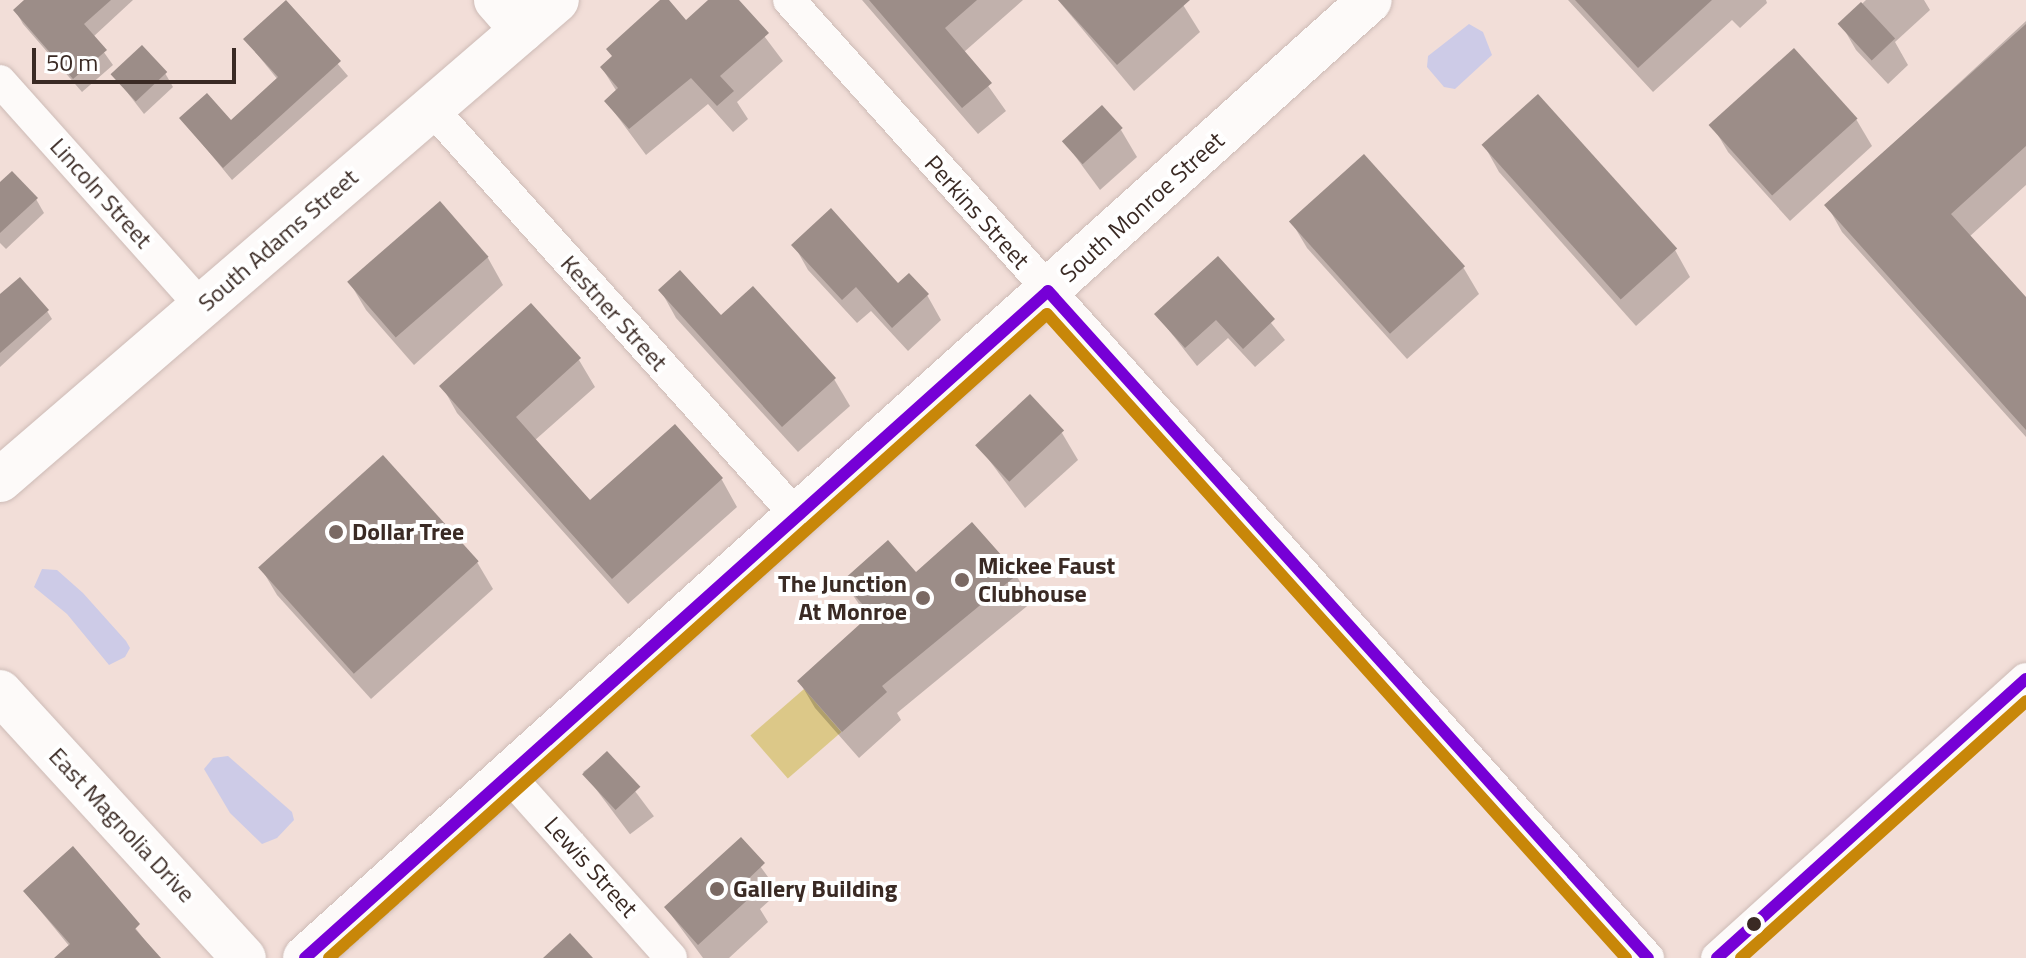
<!DOCTYPE html>
<html>
<head>
<meta charset="utf-8">
<style>
  body { margin:0 }
  #map { position:relative; width:2026px; height:958px; overflow:hidden; background:#f2ded8; font-family:"Titillium Web",sans-serif }
  div>[style] { position:absolute }
  [style*='--x'] { left:calc(var(--x)*1px); top:calc(var(--y)*1px); width:calc(var(--w)*1px); rotate:calc(var(--a)*1deg) }
  .green>* { inset:0; background:#dcc888; transform-origin:0 0 }
  .water>* { inset:0; background:#cdcbe7 }
  .shadow>* { inset:0; background:#0003; transform-origin:0 0 }
  .building>* { inset:0; background:#9c8d88; transform-origin:0 0 }
  .roads { filter:drop-shadow(0 0 2px #cdbbb6) drop-shadow(0 0 2px #cdbbb6) }
  .street>* { height:32px; margin:-16px; padding:0 16px; transform-origin:16px; border-radius:16px; background:#fdfaf9 }
  .secondary>* { height:44px; margin:-22px; padding:0 22px; transform-origin:22px; border-radius:22px; background:#fdfaf9 }
  .primary>* { height:44px; margin:-22px; padding:0 22px; transform-origin:22px; border-radius:22px; background:#fdfaf9 }
  .bus-1>* { height:12px; margin:-6px; padding:0 6px; transform-origin:6px; border-radius:6px; background:#7600d6 }
  .bus-2>* { height:12px; margin:-6px; padding:0 6px; transform-origin:6px; border-radius:6px; background:#c88709 }
  .dots>* { width:22px; height:22px; translate:-50% -50%; box-sizing:border-box; border:4px solid #fff; border-radius:50% }
  span { translate:-50% -50%; white-space:nowrap; text-align:center; line-height:1.15; -webkit-text-stroke:8px #fff; paint-order:stroke }
  .street-label { font-size:24px; color:#3a2a24 }
  .poi-label { font-size:24px; color:#3a2a24; font-weight:700 }
  .left { translate:0 -50%; text-align:left }
  .right { translate:-100% -50%; text-align:right }
  .scale { position:absolute; left:32px; top:48px; width:204px; height:36px; box-sizing:border-box; border:4px solid #3a2a24; border-top:0; padding-left:10px; font-size:24px; line-height:28px; white-space:nowrap; color:#3a2a24; -webkit-text-stroke:6px #fff; paint-order:stroke }
</style>
</head>
<body>
<div id="map">
  <div class="green">
    <div style="left:804px;top:689px;width:57px;height:71px;rotate:49deg"></div>
  </div>
  <div class="water">
    <div style="clip-path:polygon(1469px 24px,1483px 32px,1492px 55px,1455px 89px,1444px 87px,1427px 67px,1428px 56px)"></div>
    <div style="clip-path:polygon(42px 569px,57px 570px,83px 593px,126px 641px,130px 648px,125px 657px,109px 665px,67px 614px,34px 587px)"></div>
    <div style="clip-path:polygon(228px 756px,292px 812px,294px 820px,277px 838px,262px 844px,230px 813px,204px 769px,213px 758px)"></div>
  </div>
  <div class="shadow">
    <div style="clip-path:polygon(25px 0,133px 0,93px 37px,113px 65px,82px 92px,23px 24px,15px 10px)"></div>
    <div style="clip-path:polygon(663px 0,686px 22px,711px 0,737px 0,783px 61px,737px 102px,748px 119px,733px 132px,708px 104px,646px 155px,606px 101px,617px 92px,602px 68px)"></div>
    <div style="clip-path:polygon(862px 0,1023px 0,964px 52px,1006px 111px,978px 134px)"></div>
    <div style="clip-path:polygon(1058px 0,1180px 0,1200px 32px,1134px 91px)"></div>
    <div style="clip-path:polygon(1568px 0,1766px 0,1767px 3px,1740px 28px,1732px 20px,1653px 92px)"></div>
    <div style="clip-path:polygon(1866px 0,1924px 0,1930px 10px,1895px 42px,1908px 65px,1888px 84px,1856px 50px,1841px 24px)"></div>
    <div style="clip-path:polygon(286px 3px,348px 76px,232px 180px,181px 118px,231px 123px,278px 80px,245px 39px)"></div>
    <div style="clip-path:polygon(2026px 21px,2026px 185px,1969px 237px,2026px 300px,2026px 437px,1842px 232px,1827px 205px)"></div>
    <div style="clip-path:polygon(165px 73px,173px 87px,144px 114px,113px 74px)"></div>
    <div style="clip-path:polygon(1538px 97px,1675px 250px,1690px 277px,1636px 326px,1499px 172px,1484px 145px)"></div>
    <div style="clip-path:polygon(1856px 119px,1872px 146px,1790px 221px,1728px 152px,1712px 125px)"></div>
    <div style="clip-path:polygon(1121px 130px,1137px 157px,1100px 190px,1064px 141px)"></div>
    <div style="clip-path:polygon(0 185px,36px 199px,44px 213px,6px 249px,0 243px)"></div>
    <div style="clip-path:polygon(439px 204px,488px 258px,503px 285px,414px 365px,366px 310px,350px 283px)"></div>
    <div style="clip-path:polygon(1291px 221px,1463px 267px,1479px 294px,1407px 359px,1307px 248px)"></div>
    <div style="clip-path:polygon(794px 245px,927px 295px,941px 320px,908px 351px,871px 311px,857px 323px,808px 270px)"></div>
    <div style="clip-path:polygon(1218px 259px,1285px 340px,1255px 367px,1228px 338px,1197px 366px,1157px 315px)"></div>
    <div style="clip-path:polygon(661px 291px,834px 379px,850px 406px,798px 452px,676px 318px)"></div>
    <div style="clip-path:polygon(0 297px,47px 311px,52px 319px,0 367px)"></div>
    <div style="clip-path:polygon(579px 360px,595px 387px,534px 441px,590px 503px,674px 427px,722px 480px,737px 507px,628px 604px,457px 413px,442px 386px)"></div>
    <div style="clip-path:polygon(1062px 433px,1078px 460px,1025px 508px,977px 444px)"></div>
    <div style="clip-path:polygon(477px 562px,493px 589px,371px 699px,277px 595px,261px 568px)"></div>
    <div style="clip-path:polygon(916px 574px,1016px 575px,1032px 602px,897px 713px,901px 720px,859px 758px,815px 708px,799px 681px,869px 619px,844px 582px)"></div>
    <div style="left:607px;top:754px;width:78px;height:30px;rotate:53deg"></div>
    <div style="clip-path:polygon(741px 840px,779px 892px,760px 909px,768px 922px,729px 958px,703px 958px,666px 908px)"></div>
    <div style="clip-path:polygon(73px 849px,159px 958px,57px 958px,70px 947px,25px 892px)"></div>
  </div>
  <div class="building">
    <div style="clip-path:polygon(24px 0,111px 0,84px 24px,107px 50px,73px 79px,13px 10px)"></div>
    <div style="clip-path:polygon(286px 0,341px 61px,223px 168px,179px 118px,207px 93px,231px 120px,278px 77px,243px 39px)"></div>
    <div style="clip-path:polygon(660px 0,669px 0,686px 20px,708px 0,739px 0,769px 33px,720px 76px,734px 91px,717px 106px,691px 78px,629px 129px,604px 101px,618px 88px,600px 67px,612px 56px,606px 49px)"></div>
    <div style="clip-path:polygon(869px 0,977px 0,945px 28px,992px 83px,962px 108px)"></div>
    <div style="clip-path:polygon(1058px 0,1190px 0,1117px 65px)"></div>
    <div style="clip-path:polygon(1575px 0,1712px 0,1638px 68px)"></div>
    <div style="left:1861px;top:2px;width:50px;height:32px;rotate:47deg"></div>
    <div style="clip-path:polygon(2026px 24px,2026px 146px,1951px 214px,2026px 297px,2026px 430px,1824px 205px)"></div>
    <div style="left:142px;top:45px;width:37px;height:43px;rotate:47deg"></div>
    <div style="left:1794px;top:48px;width:95px;height:115px;rotate:48deg"></div>
    <div style="left:1538px;top:94px;width:208px;height:76px;rotate:48deg"></div>
    <div style="left:1102px;top:105px;width:31px;height:54px;rotate:48deg"></div>
    <div style="left:1364px;top:154px;width:151px;height:101px;rotate:48deg"></div>
    <div style="clip-path:polygon(12px 171px,38px 198px,0 233px,0 182px)"></div>
    <div style="left:440px;top:201px;width:74px;height:123px;rotate:49deg"></div>
    <div style="clip-path:polygon(831px 208px,898px 283px,909px 273px,929px 294px,892px 328px,856px 287px,842px 300px,791px 245px)"></div>
    <div style="clip-path:polygon(1218px 256px,1275px 319px,1243px 349px,1216px 320px,1185px 348px,1154px 314px)"></div>
    <div style="clip-path:polygon(680px 270px,721px 315px,753px 286px,836px 378px,782px 427px,658px 290px)"></div>
    <div style="clip-path:polygon(20px 277px,49px 310px,0 353px,0 294px)"></div>
    <div style="clip-path:polygon(531px 303px,581px 358px,516px 417px,590px 500px,675px 424px,723px 478px,612px 579px,439px 386px)"></div>
    <div style="left:1030px;top:394px;width:50px;height:75px;rotate:47deg"></div>
    <div style="left:383px;top:455px;width:143px;height:168px;rotate:48deg"></div>
    <div style="clip-path:polygon(972px 522px,1018px 574px,882px 686px,887px 692px,842px 732px,797px 681px,871px 614px,842px 581px,888px 540px,916px 572px)"></div>
    <div style="left:607px;top:751px;width:49px;height:34px;rotate:47deg"></div>
    <div style="clip-path:polygon(741px 837px,765px 863px,744px 883px,754px 894px,698px 945px,664px 907px)"></div>
    <div style="clip-path:polygon(73px 846px,140px 924px,135px 929px,161px 958px,54px 958px,70px 944px,23px 891px)"></div>
    <div style="clip-path:polygon(570px 933px,593px 958px,543px 958px)"></div>
  </div>
  <div class="roads">
    <div class="street">
      <div style="--x:789;--y:0;--w:1287;--a:48.12"></div>
      <div style="--x:0;--y:81;--w:302;--a:48.2"></div>
      <div style="--x:432;--y:109;--w:548;--a:48.11"></div>
      <div style="--x:510;--y:777;--w:242;--a:48.3"></div>
      <div style="--x:1717;--y:958;--w:416;--a:-42.1"></div>
    </div>
    <div class="secondary">
      <div style="--x:496;--y:0;--w:40;--a:49"></div>
      <div style="--x:0;--y:480;--w:735;--a:-40.75"></div>
      <div style="--x:0;--y:692;--w:361;--a:47.5"></div>
    </div>
    <div class="primary">
      <div style="--x:305;--y:958;--w:1432;--a:-41.97"></div>
    </div>
  </div>
  <div class="bus-1">
    <div style="--x:1048;--y:291;--w:897;--a:48.03"></div>
    <div style="--x:305;--y:958;--w:998;--a:-41.91"></div>
    <div style="--x:1717;--y:958;--w:416;--a:-42.1"></div>
  </div>
  <div class="bus-2">
    <div style="--x:329;--y:958;--w:964;--a:-41.89"></div>
    <div style="--x:1047;--y:314;--w:866;--a:48.04"></div>
    <div style="--x:1741;--y:958;--w:384;--a:-42"></div>
  </div>
  <div class="dots">
    <div style="left:336px;top:532px;background:#7a6963"></div>
    <div style="left:962px;top:580px;background:#7a6963"></div>
    <div style="left:923px;top:598px;background:#7a6963"></div>
    <div style="left:717px;top:889px;background:#7a6963"></div>
    <div style="left:1754px;top:924px;background:#3a2a24"></div>
  </div>
  <div class="street-label">
    <span style="left:101px;top:193px;rotate:48deg">Lincoln Street</span>
    <span style="left:1142px;top:207px;rotate:-42deg">South Monroe Street</span>
    <span style="left:977px;top:212px;rotate:48deg">Perkins Street</span>
    <span style="left:278px;top:240px;rotate:-41deg">South Adams Street</span>
    <span style="left:614px;top:313px;rotate:48deg">Kestner Street</span>
    <span style="left:122px;top:825px;rotate:47deg">East Magnolia Drive</span>
    <span style="left:591px;top:867px;rotate:48deg">Lewis Street</span>
  </div>
  <div class="poi-label">
    <span class="left" style="left:352px;top:532px">Dollar Tree</span>
    <span class="left" style="left:978px;top:580px">Mickee Faust<br>Clubhouse</span>
    <span class="right" style="left:907px;top:598px">The Junction<br>At Monroe</span>
    <span class="left" style="left:733px;top:889px">Gallery Building</span>
  </div>
  <div class="scale">50 m</div>
</div>
</body>
</html>
